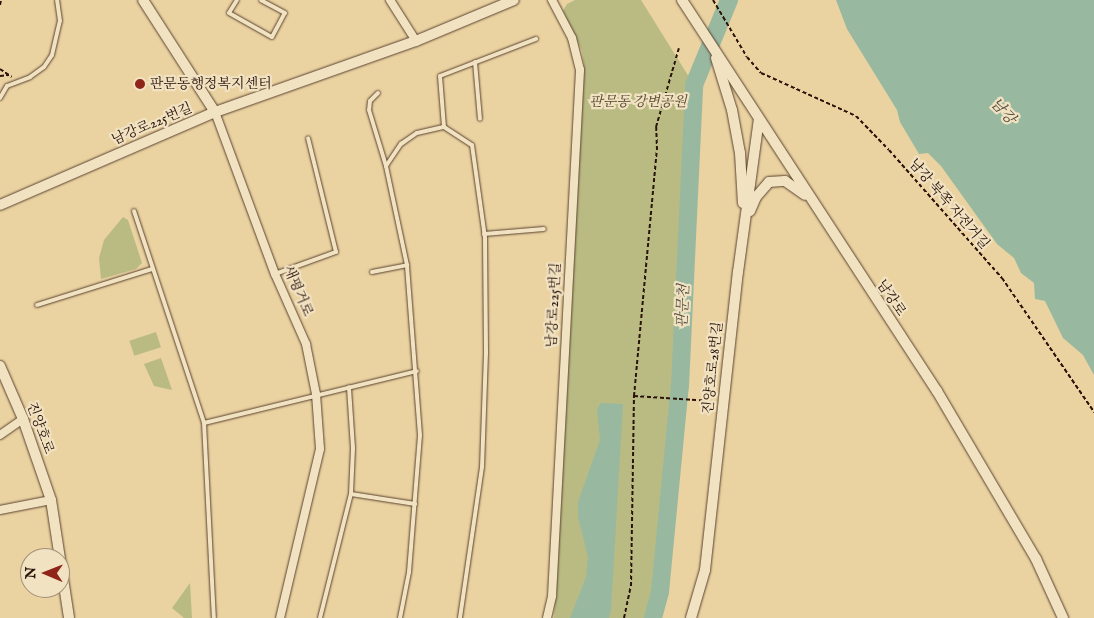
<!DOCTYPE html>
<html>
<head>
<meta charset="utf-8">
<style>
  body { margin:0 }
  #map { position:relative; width:1094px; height:618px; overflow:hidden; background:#ead2a1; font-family:"IM FELL English","Noto Serif KR",serif }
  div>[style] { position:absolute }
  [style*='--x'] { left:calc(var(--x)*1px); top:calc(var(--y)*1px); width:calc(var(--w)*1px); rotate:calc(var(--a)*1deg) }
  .green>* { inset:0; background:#b9bb83; transform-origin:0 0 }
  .water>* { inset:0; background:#99b8a0 }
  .river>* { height:18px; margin:-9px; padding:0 9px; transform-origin:9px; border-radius:9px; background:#99b8a0 }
  .path>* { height:2px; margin-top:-1px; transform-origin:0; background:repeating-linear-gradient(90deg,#2a1209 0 4px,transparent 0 6.5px) }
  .roads { filter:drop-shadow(0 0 1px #5a422f) drop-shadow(0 0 1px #5a422f) }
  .service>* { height:4px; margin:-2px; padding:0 2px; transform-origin:2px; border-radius:2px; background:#f1e2c2 }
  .minor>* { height:8px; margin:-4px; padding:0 4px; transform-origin:4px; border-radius:4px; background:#f1e2c2 }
  .tertiary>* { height:10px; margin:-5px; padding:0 5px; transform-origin:5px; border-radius:5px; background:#f1e2c2 }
  .dots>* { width:14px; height:14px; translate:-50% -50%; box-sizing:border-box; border:2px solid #f1e2c2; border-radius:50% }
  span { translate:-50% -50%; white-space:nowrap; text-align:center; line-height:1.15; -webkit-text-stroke:4.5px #f1e2c2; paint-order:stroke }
  .poi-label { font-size:14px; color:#2a1209 }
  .left { translate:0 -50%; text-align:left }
  .park-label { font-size:14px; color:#55452e; font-style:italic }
  .street-label { font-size:14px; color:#2a1209 }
  .water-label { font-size:15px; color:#514c3e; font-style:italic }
  .north { position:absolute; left:20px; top:548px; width:50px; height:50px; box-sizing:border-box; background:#f1e2c2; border:1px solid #a18f78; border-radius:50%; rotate:271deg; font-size:14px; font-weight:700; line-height:20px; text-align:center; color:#2a1209 }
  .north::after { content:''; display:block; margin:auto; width:18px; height:22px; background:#8f2418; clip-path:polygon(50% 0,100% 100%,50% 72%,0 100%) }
</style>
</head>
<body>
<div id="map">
  <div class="green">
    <div style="clip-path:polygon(575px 0,641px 0,694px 85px,664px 558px,646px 618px,554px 618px,584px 66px,582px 51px,563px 11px,567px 4px)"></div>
    <div style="clip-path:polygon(123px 217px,128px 220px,142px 263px,136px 269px,101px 279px,99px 258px,104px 240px)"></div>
    <div style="left:156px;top:332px;width:16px;height:28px;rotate:72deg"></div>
    <div style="clip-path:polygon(161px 358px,172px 390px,154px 386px,144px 364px)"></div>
    <div style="clip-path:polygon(190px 583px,192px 618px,184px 618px,172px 608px)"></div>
  </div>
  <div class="water">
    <div style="clip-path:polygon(836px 0,1094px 0,1094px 375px,1083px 355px,1063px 338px,1045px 301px,1035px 299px,1034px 283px,1021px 273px,1014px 258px,997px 244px,941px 166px,928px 153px,919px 154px,900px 122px,897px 110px,847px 29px)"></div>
    <div style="clip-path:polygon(601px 403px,623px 404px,611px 610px,609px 618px,570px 618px,586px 577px,588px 557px,578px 517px,578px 502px,600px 440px,597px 409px)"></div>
  </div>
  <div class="river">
    <div style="--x:653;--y:618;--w:27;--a:-75"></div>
    <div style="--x:660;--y:592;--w:207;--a:-84.5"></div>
    <div style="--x:680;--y:386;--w:301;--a:-87.3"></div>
    <div style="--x:694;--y:85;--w:92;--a:-67.6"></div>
  </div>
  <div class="path">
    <div style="--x:713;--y:0;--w:66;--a:59.2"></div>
    <div style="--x:747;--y:57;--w:21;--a:49"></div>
    <div style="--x:761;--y:73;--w:104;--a:24.4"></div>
    <div style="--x:856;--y:116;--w:47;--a:45.9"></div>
    <div style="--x:889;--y:150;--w:171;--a:48.6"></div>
    <div style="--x:1002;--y:278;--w:163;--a:55.5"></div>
    <div style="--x:0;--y:5;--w:5;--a:-79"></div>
    <div style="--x:0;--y:69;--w:14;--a:34"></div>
    <div style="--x:0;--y:76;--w:9;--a:-6"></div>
    <div style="--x:634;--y:396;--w:77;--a:3.7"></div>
    <div style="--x:624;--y:618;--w:33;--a:-78"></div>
    <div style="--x:631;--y:586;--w:190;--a:-89.1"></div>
    <div style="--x:634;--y:396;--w:247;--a:-84.7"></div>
    <div style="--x:657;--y:150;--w:23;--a:-92"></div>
    <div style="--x:656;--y:127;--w:82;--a:-73.8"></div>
  </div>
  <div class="roads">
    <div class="service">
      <div style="--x:237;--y:0;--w:15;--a:122"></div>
      <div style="--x:229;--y:13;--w:49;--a:29.2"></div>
      <div style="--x:272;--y:37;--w:27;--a:-62"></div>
      <div style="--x:285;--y:13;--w:27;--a:-152"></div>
      <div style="--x:475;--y:62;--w:57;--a:85"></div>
      <div style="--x:378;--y:93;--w:11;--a:135"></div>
      <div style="--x:370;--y:101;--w:9;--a:96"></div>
      <div style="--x:369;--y:110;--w:59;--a:73.1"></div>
      <div style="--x:0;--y:98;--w:14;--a:-60"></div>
      <div style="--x:7;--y:86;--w:25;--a:-21"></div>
      <div style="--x:30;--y:77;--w:17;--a:-36"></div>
      <div style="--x:44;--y:67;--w:14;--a:-56"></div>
      <div style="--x:52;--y:55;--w:35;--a:-77"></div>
      <div style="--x:60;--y:21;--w:21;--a:-98"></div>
      <div style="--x:444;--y:127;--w:51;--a:-94.5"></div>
      <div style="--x:440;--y:76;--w:103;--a:-21.1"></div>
      <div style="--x:134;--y:211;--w:223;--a:71.7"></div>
      <div style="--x:204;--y:423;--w:219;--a:-13.7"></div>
      <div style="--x:484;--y:234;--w:60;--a:-4.8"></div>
      <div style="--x:372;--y:272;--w:36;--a:-11"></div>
      <div style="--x:275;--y:274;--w:65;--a:-19.8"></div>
      <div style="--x:336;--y:252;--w:117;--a:-103.8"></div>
      <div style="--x:37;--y:305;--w:121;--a:-17.4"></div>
      <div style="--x:204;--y:423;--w:195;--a:87.1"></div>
      <div style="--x:351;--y:494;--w:65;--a:8.9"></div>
      <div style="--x:320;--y:618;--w:128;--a:-76"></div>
      <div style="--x:351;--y:494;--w:46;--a:-87.5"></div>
      <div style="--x:353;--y:448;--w:61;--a:-93.8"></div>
      <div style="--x:400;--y:618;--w:47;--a:-78.9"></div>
      <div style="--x:409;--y:572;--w:137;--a:-85.4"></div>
      <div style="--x:420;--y:435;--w:170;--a:-94.4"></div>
      <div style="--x:407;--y:265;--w:101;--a:-102"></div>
      <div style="--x:386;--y:166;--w:27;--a:-56"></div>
      <div style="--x:401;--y:144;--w:19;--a:-35"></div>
      <div style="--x:417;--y:133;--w:28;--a:-13"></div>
      <div style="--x:444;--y:127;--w:33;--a:33"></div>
      <div style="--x:472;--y:145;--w:93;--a:82"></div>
      <div style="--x:485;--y:237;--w:116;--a:89.5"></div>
      <div style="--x:486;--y:353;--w:114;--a:92"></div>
      <div style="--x:482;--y:467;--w:153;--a:98.3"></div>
    </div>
    <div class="minor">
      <div style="--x:390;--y:0;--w:49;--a:57.6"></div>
      <div style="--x:215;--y:112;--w:173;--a:69.7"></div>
      <div style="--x:275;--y:274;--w:77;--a:66.1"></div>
      <div style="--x:306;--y:344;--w:51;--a:78.7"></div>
      <div style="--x:316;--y:394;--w:55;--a:85.8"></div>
      <div style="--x:320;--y:449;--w:174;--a:103.3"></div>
      <div style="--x:0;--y:435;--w:28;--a:-35"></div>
      <div style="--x:0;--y:510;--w:52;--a:-11.1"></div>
      <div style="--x:547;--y:618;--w:23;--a:-77"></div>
      <div style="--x:552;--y:596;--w:527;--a:-86.95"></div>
      <div style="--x:580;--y:70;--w:33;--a:-104"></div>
      <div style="--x:572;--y:38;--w:43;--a:-117.8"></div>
    </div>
    <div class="tertiary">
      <div style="--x:143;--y:0;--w:133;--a:57.3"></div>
      <div style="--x:682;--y:0;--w:467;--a:56.9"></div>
      <div style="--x:937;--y:391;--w:195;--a:59.5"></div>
      <div style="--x:1036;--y:559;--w:65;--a:65.4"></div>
      <div style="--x:716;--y:58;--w:54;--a:72.9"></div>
      <div style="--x:732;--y:110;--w:44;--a:79.5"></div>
      <div style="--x:740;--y:153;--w:50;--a:86.6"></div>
      <div style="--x:0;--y:205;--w:234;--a:-23.4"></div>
      <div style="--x:215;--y:112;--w:213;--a:-19.5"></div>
      <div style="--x:416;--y:41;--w:106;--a:-22.7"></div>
      <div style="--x:750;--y:211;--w:15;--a:-67"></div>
      <div style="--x:756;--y:197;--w:20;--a:-49"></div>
      <div style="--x:769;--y:182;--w:16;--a:-4"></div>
      <div style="--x:785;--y:181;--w:24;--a:35"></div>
      <div style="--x:0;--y:366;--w:58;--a:66.5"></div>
      <div style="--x:23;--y:419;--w:86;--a:70.9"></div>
      <div style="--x:51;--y:500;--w:119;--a:81.3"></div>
      <div style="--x:691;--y:618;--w:50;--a:-73.7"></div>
      <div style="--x:705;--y:570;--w:300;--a:-83.7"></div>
      <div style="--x:738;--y:272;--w:154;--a:-82.2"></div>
    </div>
  </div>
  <div class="dots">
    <div style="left:140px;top:84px;background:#8f2418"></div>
  </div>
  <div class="poi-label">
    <span class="left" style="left:150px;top:84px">판문동행정복지센터</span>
  </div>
  <div class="park-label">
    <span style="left:638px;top:102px">판문동 강변공원</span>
  </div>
  <div class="street-label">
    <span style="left:152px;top:124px;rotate:-23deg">남강로225번길</span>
    <span style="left:949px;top:204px;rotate:49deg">남강 북쪽 자전거길</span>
    <span style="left:298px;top:291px;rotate:67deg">새평거로</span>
    <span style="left:891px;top:298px;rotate:56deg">남강로</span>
    <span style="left:554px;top:305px;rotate:-87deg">남강로225번길</span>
    <span style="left:713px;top:368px;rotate:-84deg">진양호로28번길</span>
    <span style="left:40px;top:428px;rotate:70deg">진양호로</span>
  </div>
  <div class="water-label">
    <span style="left:1003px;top:111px;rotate:48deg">남강</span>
    <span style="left:683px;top:306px;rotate:-87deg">판문천</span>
  </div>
  <div class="north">N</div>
</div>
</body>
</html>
